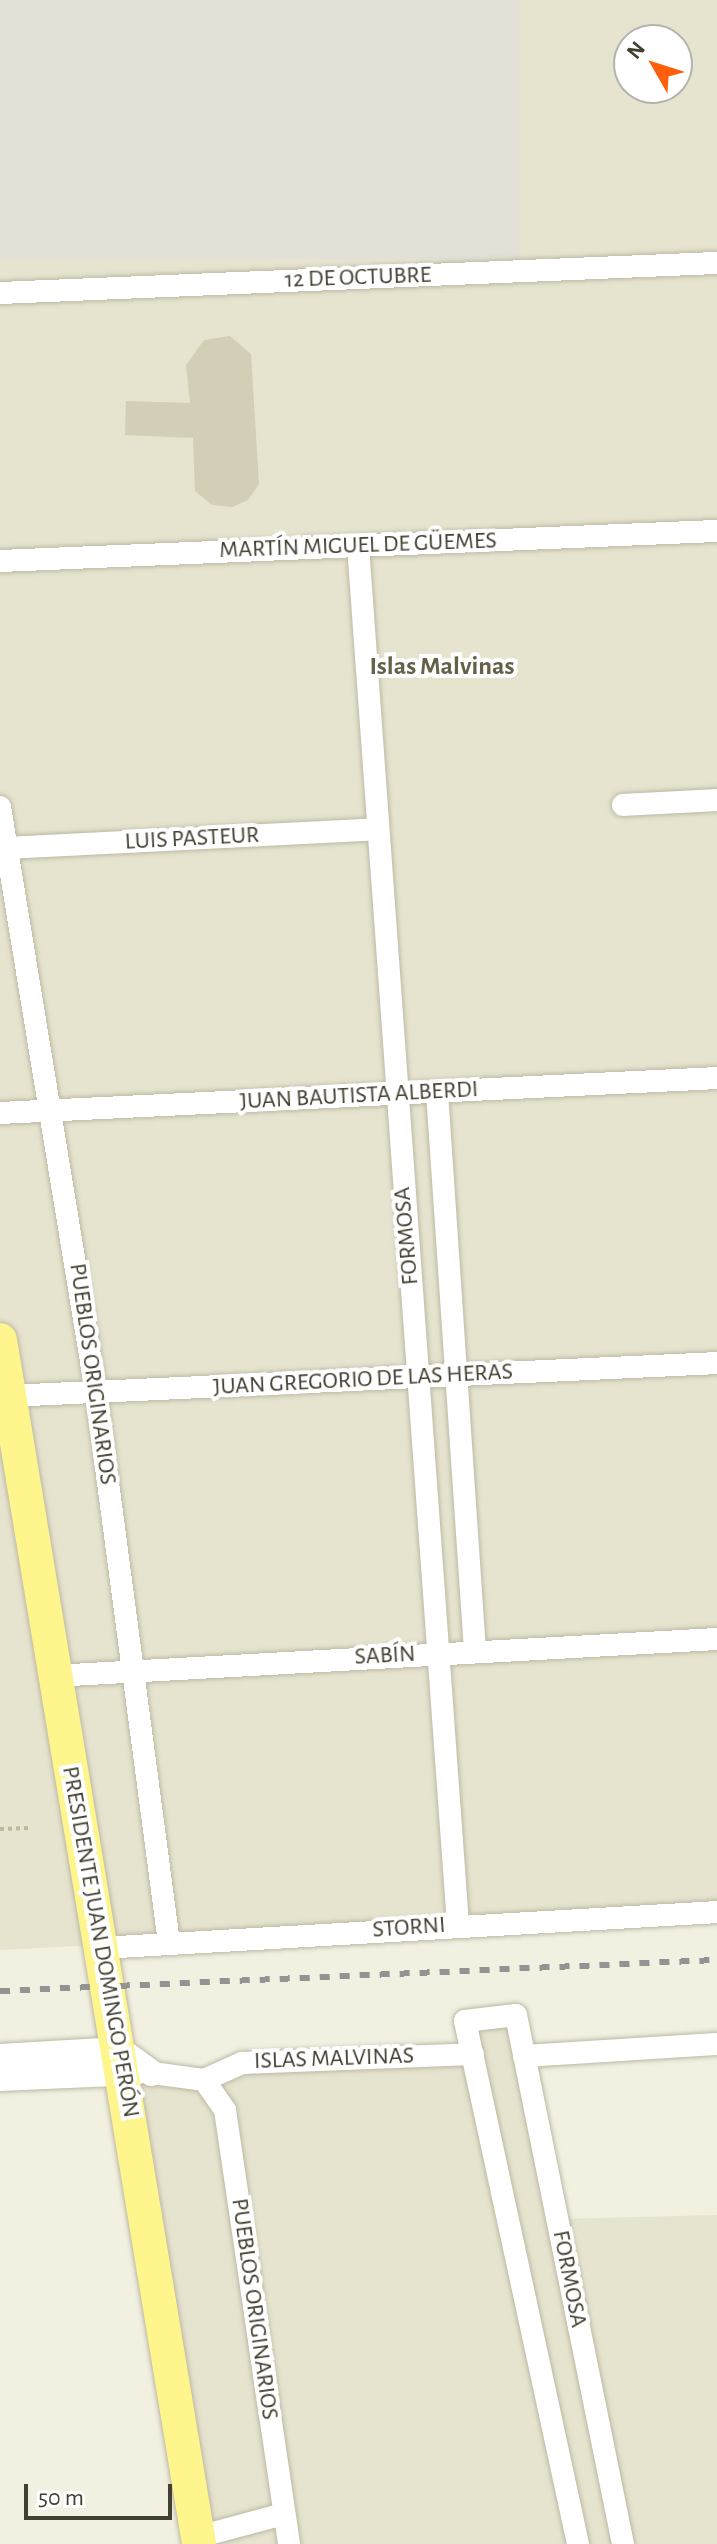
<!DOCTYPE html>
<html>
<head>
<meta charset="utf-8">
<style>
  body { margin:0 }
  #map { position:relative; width:717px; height:2544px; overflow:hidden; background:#f2f0e1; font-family:"Alegreya Sans",sans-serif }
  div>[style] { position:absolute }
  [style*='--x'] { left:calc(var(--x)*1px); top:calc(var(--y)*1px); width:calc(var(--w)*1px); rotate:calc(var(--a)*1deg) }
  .residential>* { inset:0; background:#e6e3cf }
  .industrial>* { inset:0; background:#e3e0d7; transform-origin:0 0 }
  .building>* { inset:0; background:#d3ceb6 }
  .path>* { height:4px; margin-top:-2px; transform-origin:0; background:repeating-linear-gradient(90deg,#c0b995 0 4px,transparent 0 8px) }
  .roads { filter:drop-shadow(0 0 2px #bdb9a4) drop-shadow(0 0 2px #bdb9a4) }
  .minor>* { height:22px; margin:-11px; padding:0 11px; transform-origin:11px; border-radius:11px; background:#fff }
  .tertiary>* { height:26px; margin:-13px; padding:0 13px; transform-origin:13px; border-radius:13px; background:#fff }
  .primary>* { height:34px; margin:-17px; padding:0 17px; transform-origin:17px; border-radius:17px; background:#fff58d }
  .rail>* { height:6px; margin-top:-3px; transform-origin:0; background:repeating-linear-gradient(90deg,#939393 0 10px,transparent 0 20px) }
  span { translate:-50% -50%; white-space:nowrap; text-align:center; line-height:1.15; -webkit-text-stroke:8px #fff; paint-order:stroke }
  .street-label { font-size:24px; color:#434032 }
  .neighbourhood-label { font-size:26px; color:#666049; font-weight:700 }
  .north { position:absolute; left:613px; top:24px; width:80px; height:80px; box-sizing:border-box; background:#fff; border:2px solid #b4b3ad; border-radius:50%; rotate:309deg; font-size:22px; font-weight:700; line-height:32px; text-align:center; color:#434032 }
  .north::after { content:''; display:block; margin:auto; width:28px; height:36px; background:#ff5f0b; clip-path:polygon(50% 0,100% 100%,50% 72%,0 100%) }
  .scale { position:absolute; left:24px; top:2484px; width:148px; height:36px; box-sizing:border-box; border:4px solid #434032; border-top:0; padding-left:10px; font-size:24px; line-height:28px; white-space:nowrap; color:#434032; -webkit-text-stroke:6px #fff; paint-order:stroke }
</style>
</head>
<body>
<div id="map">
  <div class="residential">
    <div style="clip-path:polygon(evenodd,0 0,717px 0,717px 1912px,0 1950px,0 0,629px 40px,677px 40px,677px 88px,629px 88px,629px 40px)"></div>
    <div style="clip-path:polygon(516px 2015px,557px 2219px,717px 2215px,717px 2544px,199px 2544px,123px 2071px,204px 2080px,242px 2063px,473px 2054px,465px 2021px)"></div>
  </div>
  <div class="industrial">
    <div style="left:0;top:0;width:520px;height:259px"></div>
  </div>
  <div class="building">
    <div style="clip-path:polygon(230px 336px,251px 354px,259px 484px,248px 500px,232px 507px,212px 505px,195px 491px,193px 438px,125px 435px,126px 401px,190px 403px,186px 365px,204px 340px)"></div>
  </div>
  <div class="path">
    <div style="--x:0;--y:1829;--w:28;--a:-2"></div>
  </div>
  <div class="roads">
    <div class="minor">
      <div style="--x:0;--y:293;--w:718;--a:-2.4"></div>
      <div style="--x:358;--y:546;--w:1383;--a:85.85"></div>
      <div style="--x:0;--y:561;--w:718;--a:-2.4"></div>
      <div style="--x:623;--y:805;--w:94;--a:-3"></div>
      <div style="--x:0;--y:807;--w:593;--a:80.68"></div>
      <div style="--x:96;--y:1392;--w:556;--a:82.45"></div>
      <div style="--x:7;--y:848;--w:370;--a:-2.9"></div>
      <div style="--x:437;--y:1092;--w:560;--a:86.11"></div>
      <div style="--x:0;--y:1113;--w:718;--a:-2.79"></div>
      <div style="--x:8;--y:1396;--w:710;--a:-2.66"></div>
      <div style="--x:53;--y:1676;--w:665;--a:-3.19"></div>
      <div style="--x:101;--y:1948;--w:617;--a:-3.34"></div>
      <div style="--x:524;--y:2056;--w:193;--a:-3.6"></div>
      <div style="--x:152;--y:2073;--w:52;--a:7.7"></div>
      <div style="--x:204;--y:2080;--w:42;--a:-24.1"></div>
      <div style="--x:242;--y:2063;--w:231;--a:-2.2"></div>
      <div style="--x:204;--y:2080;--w:37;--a:55"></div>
      <div style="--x:225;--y:2110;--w:439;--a:81.6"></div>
      <div style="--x:198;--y:2537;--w:88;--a:-15.1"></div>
      <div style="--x:578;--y:2544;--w:535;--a:-102.19"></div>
      <div style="--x:465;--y:2021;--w:51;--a:-6.7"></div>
      <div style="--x:516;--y:2015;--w:540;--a:78.57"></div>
    </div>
    <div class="tertiary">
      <div style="--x:0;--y:2057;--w:120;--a:-3.3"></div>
      <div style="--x:120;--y:2050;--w:39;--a:36"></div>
      <div style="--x:0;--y:2078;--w:136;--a:-2.5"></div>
    </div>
    <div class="primary">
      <div style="--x:0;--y:1340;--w:1220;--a:80.61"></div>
    </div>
  </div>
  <div class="rail">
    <div style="--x:0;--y:1991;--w:718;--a:-2.48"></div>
  </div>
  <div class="street-label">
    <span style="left:358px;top:278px;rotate:-2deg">12 DE OCTUBRE</span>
    <span style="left:358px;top:546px;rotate:-2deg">MARTÍN MIGUEL DE GÜEMES</span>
    <span style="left:192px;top:839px;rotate:-3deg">LUIS PASTEUR</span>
    <span style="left:359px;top:1096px;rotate:-3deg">JUAN BAUTISTA ALBERDI</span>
    <span style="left:407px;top:1236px;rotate:-95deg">FORMOSA</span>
    <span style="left:92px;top:1374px;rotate:82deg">PUEBLOS ORIGINARIOS</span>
    <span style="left:363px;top:1380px;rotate:-3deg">JUAN GREGORIO DE LAS HERAS</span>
    <span style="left:385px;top:1656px;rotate:-3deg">SABÍN</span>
    <span style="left:409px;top:1928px;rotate:-4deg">STORNI</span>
    <span style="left:100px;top:1942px;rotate:80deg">PRESIDENTE JUAN DOMINGO PERÓN</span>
    <span style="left:334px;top:2059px;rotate:-2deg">ISLAS MALVINAS</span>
    <span style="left:569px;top:2279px;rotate:79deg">FORMOSA</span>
    <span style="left:254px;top:2309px;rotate:82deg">PUEBLOS ORIGINARIOS</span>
  </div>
  <div class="neighbourhood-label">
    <span style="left:442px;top:667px">Islas Malvinas</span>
  </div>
  <div class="north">N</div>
  <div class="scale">50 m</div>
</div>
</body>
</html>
